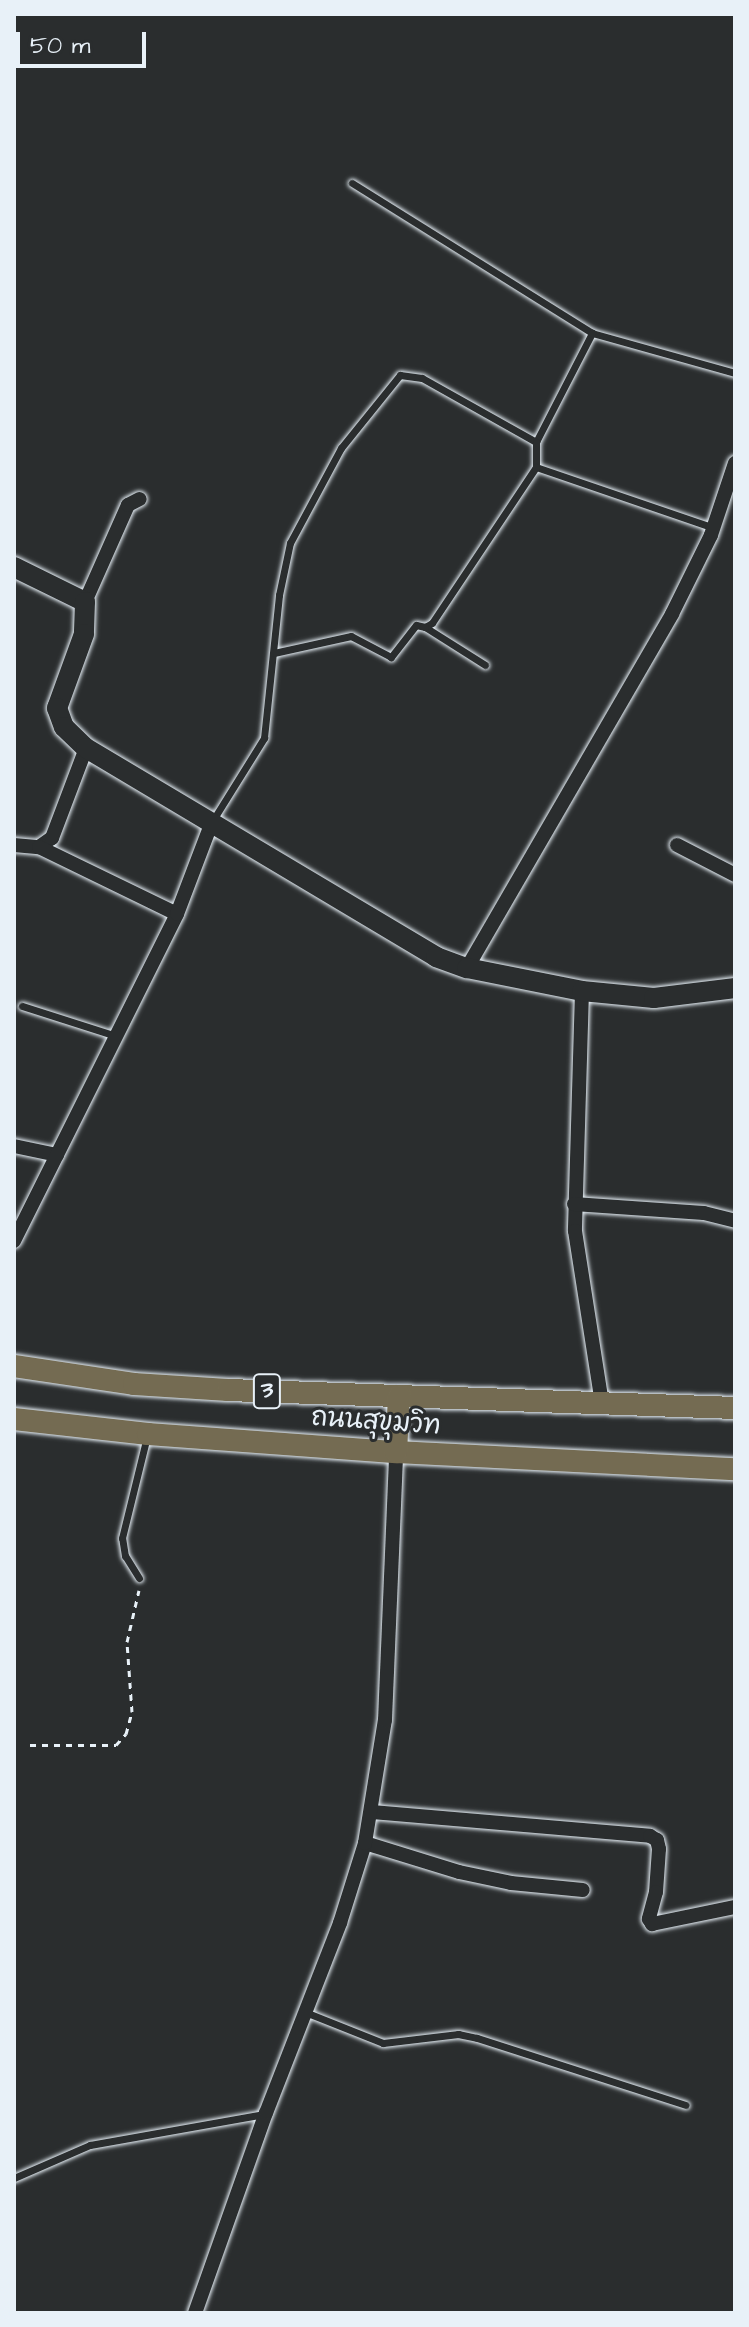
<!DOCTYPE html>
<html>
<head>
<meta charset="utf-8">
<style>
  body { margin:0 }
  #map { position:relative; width:749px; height:2327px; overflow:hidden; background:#2a2d2e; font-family:"Architects Daughter","Playpen Sans Thai",sans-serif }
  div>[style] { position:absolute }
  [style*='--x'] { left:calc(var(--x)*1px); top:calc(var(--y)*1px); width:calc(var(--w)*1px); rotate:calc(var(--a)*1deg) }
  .path>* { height:3px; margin-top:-1.5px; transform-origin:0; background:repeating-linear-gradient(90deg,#e8f1f8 0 6px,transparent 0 12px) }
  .roads { filter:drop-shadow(0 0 2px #e8f1f8) drop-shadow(0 0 2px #e8f1f8) }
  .lane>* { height:7px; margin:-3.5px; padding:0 3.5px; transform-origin:3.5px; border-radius:3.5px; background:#2a2d2e }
  .street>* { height:14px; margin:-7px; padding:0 7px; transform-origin:7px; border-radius:7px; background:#2a2d2e }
  .secondary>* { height:20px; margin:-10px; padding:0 10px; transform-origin:10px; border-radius:10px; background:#2a2d2e }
  .primary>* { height:22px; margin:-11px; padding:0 11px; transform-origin:11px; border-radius:11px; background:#746b52 }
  span { translate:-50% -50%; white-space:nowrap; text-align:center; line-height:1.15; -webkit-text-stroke:6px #2a2d2e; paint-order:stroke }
  .shield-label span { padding:2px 6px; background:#2a2d2e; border:2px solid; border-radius:6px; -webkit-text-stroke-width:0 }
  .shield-label { font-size:24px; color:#e8f1f8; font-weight:700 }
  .street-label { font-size:26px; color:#e8f1f8 }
  .frame { position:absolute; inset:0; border:16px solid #e8f1f8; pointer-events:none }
  .scale { position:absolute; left:16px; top:32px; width:130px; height:36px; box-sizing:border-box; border:4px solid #e8f1f8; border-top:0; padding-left:10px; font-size:24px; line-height:28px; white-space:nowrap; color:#e8f1f8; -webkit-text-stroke:6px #2a2d2e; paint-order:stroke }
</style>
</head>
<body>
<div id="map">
  <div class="path">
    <div style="--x:30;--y:1745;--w:86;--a:0"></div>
    <div style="--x:116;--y:1745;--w:15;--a:-48"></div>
    <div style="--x:126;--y:1734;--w:23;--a:-75"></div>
    <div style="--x:132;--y:1712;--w:70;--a:-94.1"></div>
    <div style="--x:127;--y:1642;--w:53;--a:-77"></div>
  </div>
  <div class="roads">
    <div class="lane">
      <div style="--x:352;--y:183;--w:283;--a:32"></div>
      <div style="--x:592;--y:333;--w:148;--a:15.6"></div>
      <div style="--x:536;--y:442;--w:123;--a:-62.8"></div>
      <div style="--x:536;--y:467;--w:188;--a:18.9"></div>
      <div style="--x:425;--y:627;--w:71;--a:32.3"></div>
      <div style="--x:213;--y:820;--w:97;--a:-58.1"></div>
      <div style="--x:264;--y:738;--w:144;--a:-84"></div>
      <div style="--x:279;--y:595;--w:53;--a:-78.1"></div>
      <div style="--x:290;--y:543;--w:108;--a:-61.8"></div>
      <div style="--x:341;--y:448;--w:94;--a:-51.1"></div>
      <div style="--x:400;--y:375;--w:22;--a:8"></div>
      <div style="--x:422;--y:378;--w:131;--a:29.3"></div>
      <div style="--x:536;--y:442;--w:25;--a:90"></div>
      <div style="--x:536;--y:467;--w:187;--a:123.7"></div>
      <div style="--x:432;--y:623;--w:8;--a:150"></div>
      <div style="--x:425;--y:627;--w:9;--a:-167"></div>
      <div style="--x:416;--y:625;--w:41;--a:128"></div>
      <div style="--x:391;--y:657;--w:45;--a:-152.3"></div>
      <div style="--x:351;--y:636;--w:79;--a:167.6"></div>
      <div style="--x:22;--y:1006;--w:99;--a:17.7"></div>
      <div style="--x:139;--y:1578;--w:26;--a:-122"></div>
      <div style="--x:125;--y:1556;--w:18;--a:-99"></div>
      <div style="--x:122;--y:1538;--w:105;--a:-76.2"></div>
      <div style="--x:305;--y:2012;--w:84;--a:21.7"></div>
      <div style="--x:383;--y:2043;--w:76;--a:-6.8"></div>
      <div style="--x:458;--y:2034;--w:19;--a:12"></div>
      <div style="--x:477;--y:2038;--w:219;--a:17.8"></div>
      <div style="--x:14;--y:2178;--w:83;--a:-23.5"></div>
      <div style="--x:90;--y:2145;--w:177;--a:-10.1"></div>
    </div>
    <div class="street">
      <div style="--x:85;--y:602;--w:106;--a:-66.1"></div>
      <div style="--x:128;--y:505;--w:13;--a:-27"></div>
      <div style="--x:14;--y:845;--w:25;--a:5"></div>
      <div style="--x:39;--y:847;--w:16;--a:-35"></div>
      <div style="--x:52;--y:838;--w:96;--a:-69.3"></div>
      <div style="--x:677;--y:845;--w:65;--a:27.3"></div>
      <div style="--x:39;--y:847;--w:153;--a:25.9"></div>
      <div style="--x:467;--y:968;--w:409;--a:-59.9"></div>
      <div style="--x:672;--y:614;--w:88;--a:-63.7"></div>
      <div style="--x:711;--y:535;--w:76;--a:-71.6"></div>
      <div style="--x:582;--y:991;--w:240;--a:91.7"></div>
      <div style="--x:575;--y:1231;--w:174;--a:81.1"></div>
      <div style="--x:14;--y:1146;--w:44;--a:11.8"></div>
      <div style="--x:574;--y:1204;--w:130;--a:4"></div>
      <div style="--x:704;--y:1213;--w:32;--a:14"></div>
      <div style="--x:14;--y:1241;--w:365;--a:-63.5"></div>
      <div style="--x:177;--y:914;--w:98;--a:-69.2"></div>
      <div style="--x:372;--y:1812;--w:279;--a:4.9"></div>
      <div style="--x:650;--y:1836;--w:8;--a:30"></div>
      <div style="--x:657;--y:1840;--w:9;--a:77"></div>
      <div style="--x:659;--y:1849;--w:43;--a:94"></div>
      <div style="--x:656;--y:1892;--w:28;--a:105"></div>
      <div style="--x:649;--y:1919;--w:6;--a:59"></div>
      <div style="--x:652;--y:1924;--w:85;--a:-11.6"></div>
      <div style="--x:365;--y:1843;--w:98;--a:17.1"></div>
      <div style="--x:459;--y:1872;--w:53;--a:11.9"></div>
      <div style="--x:511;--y:1883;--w:72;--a:5.6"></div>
      <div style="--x:195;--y:2313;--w:212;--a:-70.5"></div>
      <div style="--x:266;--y:2113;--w:204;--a:-68.7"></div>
      <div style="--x:340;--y:1923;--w:84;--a:-72.6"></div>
      <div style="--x:365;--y:1843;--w:125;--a:-80.8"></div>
      <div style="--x:385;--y:1720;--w:268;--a:-87.6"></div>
    </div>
    <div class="secondary">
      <div style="--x:14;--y:567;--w:79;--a:26.2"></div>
      <div style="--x:85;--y:602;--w:32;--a:92"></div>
      <div style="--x:84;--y:634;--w:79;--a:110"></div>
      <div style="--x:57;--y:708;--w:20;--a:70"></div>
      <div style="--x:64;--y:727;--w:30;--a:44"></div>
      <div style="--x:86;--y:748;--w:408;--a:30.8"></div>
      <div style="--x:436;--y:957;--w:33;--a:20"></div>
      <div style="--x:467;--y:968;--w:117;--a:11.3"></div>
      <div style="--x:582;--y:991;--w:72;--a:5.6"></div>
      <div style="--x:654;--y:998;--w:82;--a:-7"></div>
    </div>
    <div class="primary">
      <div style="--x:14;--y:1366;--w:121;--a:8.5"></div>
      <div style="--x:134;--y:1384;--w:94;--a:3.7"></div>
      <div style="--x:228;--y:1390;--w:507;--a:2.03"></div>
      <div style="--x:14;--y:1419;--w:135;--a:6.4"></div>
      <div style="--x:148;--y:1434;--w:249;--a:4.2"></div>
      <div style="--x:396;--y:1452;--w:339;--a:2.9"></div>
      <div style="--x:396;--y:1452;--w:56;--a:-86.9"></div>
    </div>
  </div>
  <div class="shield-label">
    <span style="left:267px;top:1391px">3</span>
  </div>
  <div class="street-label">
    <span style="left:376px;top:1422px;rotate:4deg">ถนนสุขุมวิท</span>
  </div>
  <div class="frame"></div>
  <div class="scale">50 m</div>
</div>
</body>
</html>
